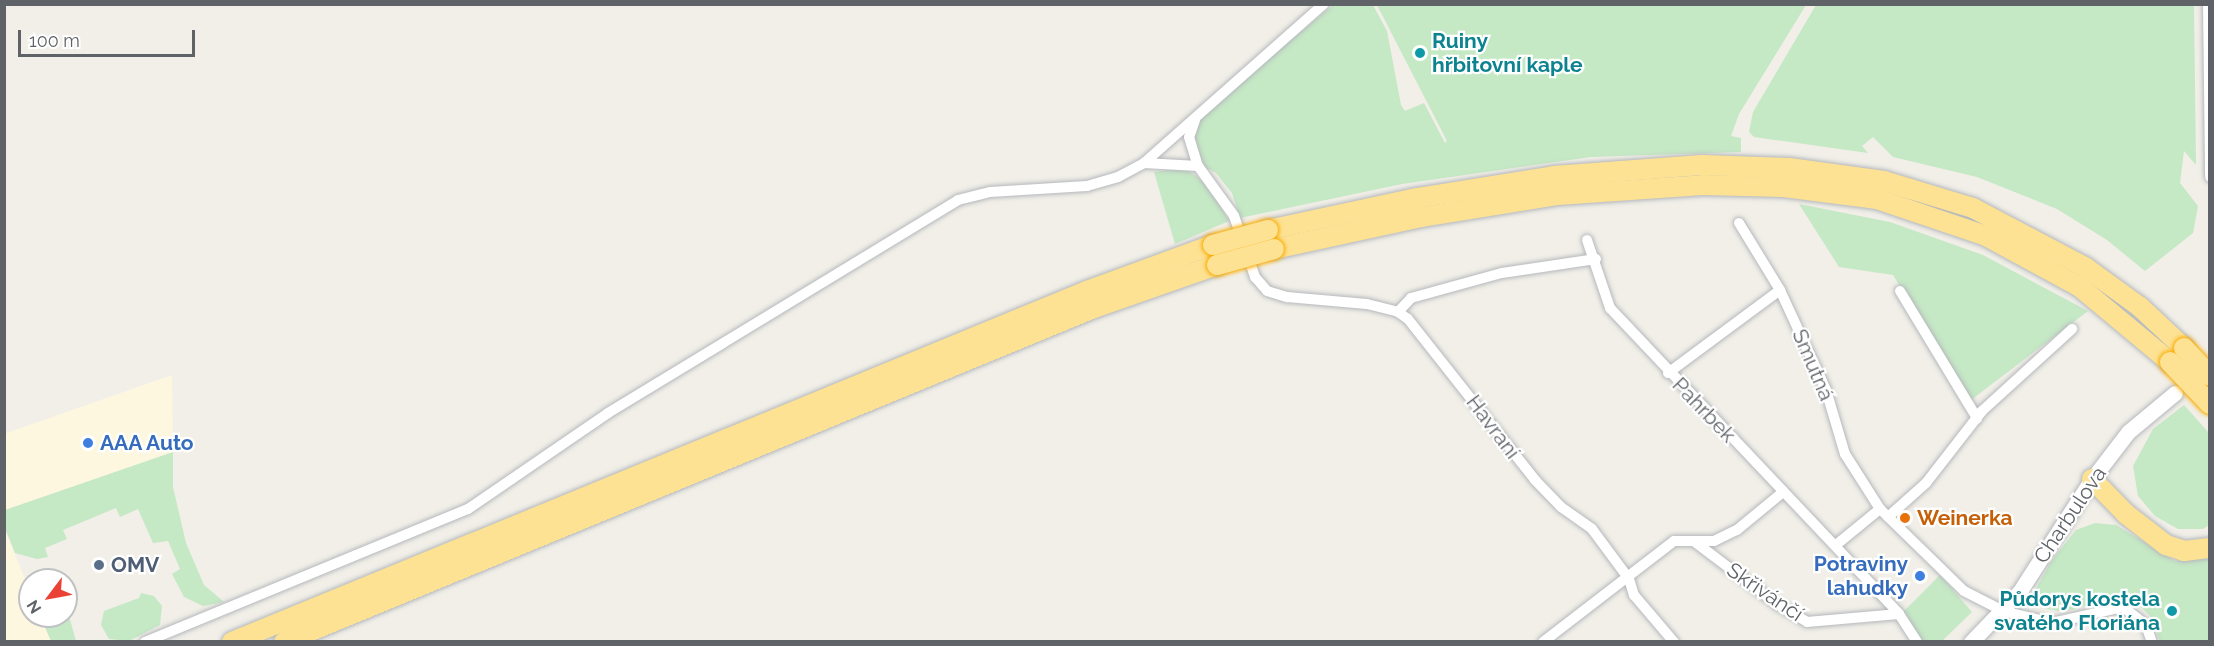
<!DOCTYPE html>
<html>
<head>
<meta charset="utf-8">
<style>
  body { margin:0 }
  #map { position:relative; width:2214px; height:646px; overflow:hidden; background:#f1efe8; font-family:Raleway,sans-serif }
  div>[style] { position:absolute }
  [style*='--x'] { left:calc(var(--x)*1px); top:calc(var(--y)*1px); width:calc(var(--w)*1px); rotate:calc(var(--a)*1deg) }
  .commercial>* { inset:0; background:#fef7e0 }
  .green>* { inset:0; background:#c5e8c5 }
  .roads { filter:drop-shadow(0 0 2px #b5b8bc) drop-shadow(0 0 2px #b5b8bc) }
  .street>* { height:10px; margin:-5px; padding:0 5px; transform-origin:5px; border-radius:5px; background:#fff }
  .secondary>* { height:15px; margin:-7.5px; padding:0 7.5px; transform-origin:7.5px; border-radius:7.5px; background:#fff }
  .highway>* { height:20px; margin:-10px; padding:0 10px; transform-origin:10px; border-radius:10px; background:#fde293 }
  .bridges { filter:drop-shadow(0 0 2px #f9ab00) drop-shadow(0 0 2px #f9ab00) }
  .highway-bridge>* { height:20px; margin:-10px; padding:0 10px; transform-origin:10px; border-radius:10px; background:#fde293 }
  .dots>* { width:16px; height:16px; translate:-50% -50%; box-sizing:border-box; border:3px solid #fff; border-radius:50% }
  span { translate:-50% -50%; white-space:nowrap; text-align:center; line-height:1.15; -webkit-text-stroke:4.5px #fff; paint-order:stroke }
  .culture-label { font-size:21px; color:#0d838f; font-weight:700 }
  .left { translate:0 -50%; text-align:left }
  .right { translate:-100% -50%; text-align:right }
  .street-label { font-size:21px; color:#5f6368 }
  .shop-label { font-size:21px; color:#366cbe; font-weight:700 }
  .food-label { font-size:21px; color:#c56008; font-weight:700 }
  .service-label { font-size:21px; color:#4e5e75; font-weight:700 }
  .frame { position:absolute; inset:0; border:6px solid #5f6368; pointer-events:none }
  .north { position:absolute; left:18px; top:568px; width:60px; height:60px; box-sizing:border-box; background:#fff; border:2px solid #bfc1c3; border-radius:50%; rotate:238deg; font-size:16px; font-weight:700; line-height:24px; text-align:center; color:#5f6368 }
  .north::after { content:''; display:block; margin:auto; width:21px; height:27px; background:#ea4335; clip-path:polygon(50% 0,100% 100%,50% 72%,0 100%) }
  .scale { position:absolute; left:18px; top:30px; width:177px; height:27px; box-sizing:border-box; border:3px solid #5f6368; border-top:0; padding-left:8px; font-size:18px; line-height:21px; white-space:nowrap; color:#5f6368; -webkit-text-stroke:4px #fff; paint-order:stroke }
</style>
</head>
<body>
<div id="map">
  <div class="commercial">
    <div style="clip-path:polygon(172px 375px,173px 452px,5px 510px,4px 434px)"></div>
    <div style="clip-path:polygon(4px 528px,30px 591px,30px 616px,40px 616px,51px 641px,5px 641px)"></div>
  </div>
  <div class="green">
    <div style="clip-path:polygon(1333px 5px,1373px 5px,1387px 31px,1401px 105px,1405px 111px,1424px 103px,1445px 143px,1447px 141px,1377px 5px,1806px 5px,1739px 114px,1731px 136px,1741px 138px,1741px 152px,1591px 157px,1402px 184px,1240px 218px,1232px 193px,1216px 173px,1203px 166px,1193px 147px,1195px 120px)"></div>
    <div style="clip-path:polygon(1816px 5px,2194px 5px,2196px 165px,2184px 151px,2180px 183px,2198px 206px,2193px 233px,2145px 271px,2107px 240px,2057px 209px,1977px 177px,1893px 157px,1873px 137px,1862px 146px,1868px 153px,1754px 137px,1749px 132px,1753px 112px)"></div>
    <div style="clip-path:polygon(1186px 168px,1208px 186px,1229px 221px,1175px 244px,1154px 172px)"></div>
    <div style="clip-path:polygon(1799px 204px,1890px 222px,1983px 255px,2088px 311px,1971px 400px,1893px 275px,1839px 267px)"></div>
    <div style="clip-path:polygon(2184px 405px,2209px 433px,2209px 525px,2203px 529px,2178px 529px,2155px 516px,2138px 496px,2133px 466px,2153px 429px)"></div>
    <div style="clip-path:polygon(173px 452px,173px 487px,186px 543px,204px 585px,224px 602px,203px 606px,184px 597px,172px 574px,180px 569px,168px 541px,153px 543px,138px 509px,120px 517px,116px 508px,63px 530px,67px 539px,45px 548px,48px 557px,37px 559px,15px 553px,5px 528px,5px 510px)"></div>
    <div style="clip-path:polygon(2095px 523px,2116px 525px,2175px 561px,2209px 559px,2209px 641px,2160px 641px,2150px 616px,2136px 602px,2120px 596px,2063px 612px,2043px 608px,2033px 594px,2052px 560px,2076px 530px)"></div>
    <div style="clip-path:polygon(1940px 575px,1972px 612px,1941px 642px,1919px 641px,1902px 613px)"></div>
    <div style="clip-path:polygon(141px 593px,154px 596px,162px 606px,160px 625px,129px 641px,109px 639px,101px 625px,104px 611px,139px 598px)"></div>
    <div style="clip-path:polygon(40px 616px,62px 619px,69px 616px,76px 641px,51px 641px)"></div>
  </div>
  <div class="roads">
    <div class="street">
      <div style="--x:2208;--y:4;--w:173;--a:89.3"></div>
      <div style="--x:1195;--y:120;--w:18;--a:109"></div>
      <div style="--x:1189;--y:137;--w:30;--a:73"></div>
      <div style="--x:1144;--y:163;--w:240;--a:-41.5"></div>
      <div style="--x:1739;--y:223;--w:79;--a:58.5"></div>
      <div style="--x:1780;--y:290;--w:110;--a:65.3"></div>
      <div style="--x:1826;--y:390;--w:67;--a:73.5"></div>
      <div style="--x:1845;--y:454;--w:65;--a:57.5"></div>
      <div style="--x:1880;--y:509;--w:117;--a:44.3"></div>
      <div style="--x:1964;--y:591;--w:44;--a:27.1"></div>
      <div style="--x:2003;--y:611;--w:50;--a:13.8"></div>
      <div style="--x:2052;--y:623;--w:73;--a:-12.7"></div>
      <div style="--x:2123;--y:607;--w:29;--a:38"></div>
      <div style="--x:2146;--y:625;--w:18;--a:71"></div>
      <div style="--x:1587;--y:240;--w:72;--a:71.3"></div>
      <div style="--x:1610;--y:308;--w:421;--a:46.6"></div>
      <div style="--x:1899;--y:614;--w:33;--a:57"></div>
      <div style="--x:1900;--y:291;--w:149;--a:58.8"></div>
      <div style="--x:1398;--y:312;--w:19;--a:-47"></div>
      <div style="--x:1411;--y:298;--w:94;--a:-15.4"></div>
      <div style="--x:1502;--y:273;--w:95;--a:-8.5"></div>
      <div style="--x:1668;--y:373;--w:139;--a:-36.5"></div>
      <div style="--x:1888;--y:517;--w:51;--a:-41.8"></div>
      <div style="--x:1926;--y:483;--w:91;--a:-52.1"></div>
      <div style="--x:1982;--y:411;--w:122;--a:-42.3"></div>
      <div style="--x:1695;--y:542;--w:104;--a:37.2"></div>
      <div style="--x:1778;--y:605;--w:34;--a:30"></div>
      <div style="--x:1807;--y:622;--w:92;--a:-5"></div>
      <div style="--x:1836;--y:545;--w:57;--a:-39.3"></div>
      <div style="--x:145;--y:642;--w:349;--a:-22.4"></div>
      <div style="--x:468;--y:509;--w:170;--a:-34.4"></div>
      <div style="--x:608;--y:413;--w:410;--a:-31.3"></div>
      <div style="--x:958;--y:200;--w:33;--a:-14"></div>
      <div style="--x:990;--y:192;--w:97;--a:-3.5"></div>
      <div style="--x:1087;--y:186;--w:32;--a:-16"></div>
      <div style="--x:1118;--y:177;--w:30;--a:-28"></div>
      <div style="--x:1144;--y:163;--w:54;--a:3.2"></div>
      <div style="--x:1198;--y:166;--w:62;--a:54.2"></div>
      <div style="--x:1234;--y:216;--w:65;--a:71"></div>
      <div style="--x:1255;--y:277;--w:18;--a:49"></div>
      <div style="--x:1267;--y:291;--w:21;--a:17"></div>
      <div style="--x:1287;--y:297;--w:80;--a:5"></div>
      <div style="--x:1367;--y:304;--w:32;--a:14"></div>
      <div style="--x:1398;--y:312;--w:12;--a:35"></div>
      <div style="--x:1408;--y:319;--w:205;--a:51.7"></div>
      <div style="--x:1535;--y:480;--w:37;--a:46"></div>
      <div style="--x:1561;--y:507;--w:38;--a:35"></div>
      <div style="--x:1592;--y:529;--w:62;--a:53.5"></div>
      <div style="--x:1629;--y:579;--w:17;--a:73"></div>
      <div style="--x:1634;--y:595;--w:62;--a:49.6"></div>
      <div style="--x:1543;--y:642;--w:165;--a:-37.6"></div>
      <div style="--x:1674;--y:541;--w:40;--a:0"></div>
      <div style="--x:1714;--y:541;--w:25;--a:-26"></div>
      <div style="--x:1737;--y:530;--w:60;--a:-39.6"></div>
    </div>
    <div class="secondary">
      <div style="--x:1971;--y:642;--w:71;--a:-46.1"></div>
      <div style="--x:2020;--y:591;--w:133;--a:-57.3"></div>
      <div style="--x:2092;--y:479;--w:59;--a:-52.5"></div>
      <div style="--x:2128;--y:432;--w:61;--a:-39.7"></div>
    </div>
    <div class="highway">
      <div style="--x:1268;--y:230;--w:152;--a:-12.1"></div>
      <div style="--x:1417;--y:198;--w:139;--a:-9.1"></div>
      <div style="--x:1554;--y:176;--w:148;--a:-4.3"></div>
      <div style="--x:1702;--y:165;--w:87;--a:2"></div>
      <div style="--x:1789;--y:168;--w:96;--a:7.8"></div>
      <div style="--x:1884;--y:181;--w:93;--a:16.9"></div>
      <div style="--x:1973;--y:208;--w:127;--a:27.8"></div>
      <div style="--x:2085;--y:267;--w:68;--a:36"></div>
      <div style="--x:2140;--y:307;--w:60;--a:43"></div>
      <div style="--x:1274;--y:249;--w:151;--a:-12.2"></div>
      <div style="--x:1422;--y:217;--w:138;--a:-9.2"></div>
      <div style="--x:1558;--y:195;--w:145;--a:-3.9"></div>
      <div style="--x:1703;--y:185;--w:81;--a:1.4"></div>
      <div style="--x:1784;--y:187;--w:94;--a:7.4"></div>
      <div style="--x:1877;--y:199;--w:115;--a:18.7"></div>
      <div style="--x:1986;--y:236;--w:107;--a:28.5"></div>
      <div style="--x:2080;--y:287;--w:117;--a:39.8"></div>
      <div style="--x:2092;--y:479;--w:49;--a:45.8"></div>
      <div style="--x:2126;--y:514;--w:51;--a:37.8"></div>
      <div style="--x:2166;--y:545;--w:19;--a:18"></div>
      <div style="--x:2184;--y:551;--w:26;--a:-7"></div>
      <div style="--x:232;--y:642;--w:924;--a:-22.32"></div>
      <div style="--x:1087;--y:291;--w:134;--a:-20.1"></div>
      <div style="--x:284;--y:642;--w:876;--a:-22.41"></div>
      <div style="--x:1094;--y:308;--w:130;--a:-19.3"></div>
    </div>
  </div>
  <div class="bridges">
    <div class="highway-bridge">
      <div style="--x:1213;--y:245;--w:57;--a:-15.3"></div>
      <div style="--x:1217;--y:265;--w:59;--a:-15.7"></div>
      <div style="--x:2184;--y:348;--w:38;--a:47"></div>
      <div style="--x:2170;--y:362;--w:58;--a:46.4"></div>
    </div>
  </div>
  <div class="dots">
    <div style="left:1420px;top:53px;background:#0f9aa8"></div>
    <div style="left:88px;top:443px;background:#3f7fe0"></div>
    <div style="left:1905px;top:518px;background:#e8710a"></div>
    <div style="left:99px;top:565px;background:#5c6f8a"></div>
    <div style="left:1920px;top:576px;background:#3f7fe0"></div>
    <div style="left:2172px;top:611px;background:#0f9aa8"></div>
  </div>
  <div class="culture-label">
    <span class="left" style="left:1432px;top:53px">Ruiny<br>hřbitovní kaple</span>
    <span class="right" style="left:2160px;top:611px">Půdorys kostela<br>svatého Floriána</span>
  </div>
  <div class="street-label">
    <span style="left:1813px;top:365px;rotate:67deg">Smutná</span>
    <span style="left:1704px;top:410px;rotate:46deg">Pahrbek</span>
    <span style="left:1493px;top:427px;rotate:53deg">Havraní</span>
    <span style="left:2070px;top:515px;rotate:-56deg">Charbulova</span>
    <span style="left:1765px;top:592px;rotate:34deg">Skřivánčí</span>
  </div>
  <div class="shop-label">
    <span class="left" style="left:100px;top:443px">AAA Auto</span>
    <span class="right" style="left:1908px;top:576px">Potraviny<br>lahudky</span>
  </div>
  <div class="food-label">
    <span class="left" style="left:1917px;top:518px">Weinerka</span>
  </div>
  <div class="service-label">
    <span class="left" style="left:111px;top:565px">OMV</span>
  </div>
  <div class="frame"></div>
  <div class="north">N</div>
  <div class="scale">100 m</div>
</div>
</body>
</html>
